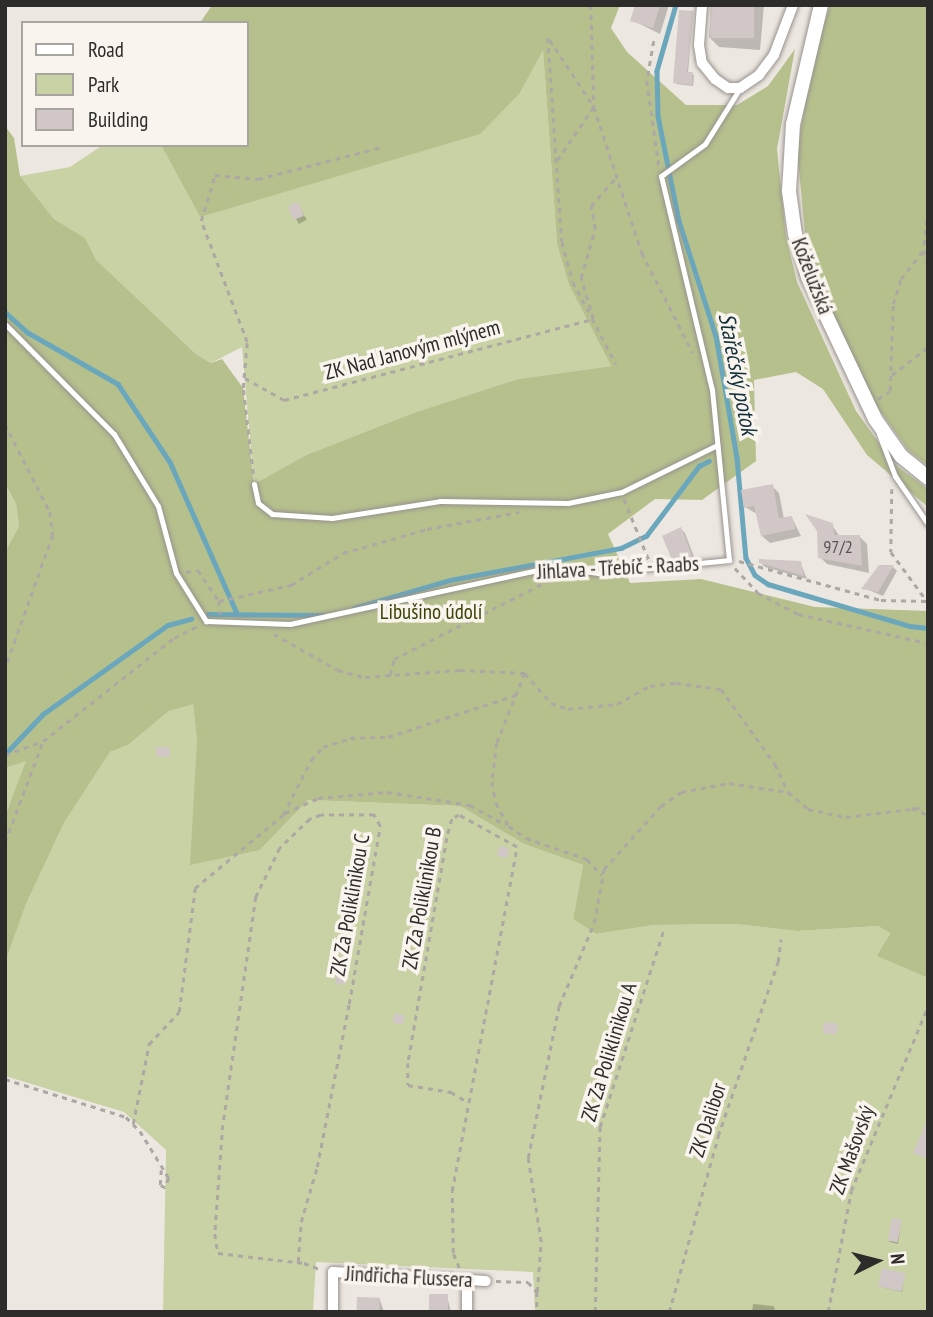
<!DOCTYPE html>
<html>
<head>
<meta charset="utf-8">
<style>
  body { margin:0 }
  #map { position:relative; width:933px; height:1317px; overflow:hidden; background:#ede7e1; font-family:"PT Sans Narrow",sans-serif }
  div>[style] { position:absolute }
  [style*='--x'] { left:calc(var(--x)*1px); top:calc(var(--y)*1px); width:calc(var(--w)*1px); rotate:calc(var(--a)*1deg) }
  .green>* { inset:0; background:#c9d2a4 }
  .forest>* { inset:0; background:#b6c08d }
  .shadow>* { inset:0; background:#0003; transform-origin:0 0 }
  .stream>* { height:4.5px; margin:-2.25px; padding:0 2.25px; transform-origin:2.25px; border-radius:2.25px; background:#6aa7bc }
  .building>* { inset:0; background:#d0c7c6; transform-origin:0 0 }
  .path>* { height:2.5px; margin-top:-1.25px; transform-origin:0; background:repeating-linear-gradient(90deg,#ada8a4 0 5px,transparent 0 10px) }
  .roads { filter:drop-shadow(0 0 2px #97928d) drop-shadow(0 0 2px #97928d) }
  .service>* { height:5px; margin:-2.5px; padding:0 2.5px; transform-origin:2.5px; border-radius:2.5px; background:#fff }
  .minor>* { height:10px; margin:-5px; padding:0 5px; transform-origin:5px; border-radius:5px; background:#fff }
  .secondary>* { height:14px; margin:-7px; padding:0 7px; transform-origin:7px; border-radius:7px; background:#fff }
  span { translate:-50% -50%; white-space:nowrap; text-align:center; line-height:1.15; -webkit-text-stroke:7px #faf4ee; paint-order:stroke }
  .number-label { font-size:18px; color:#565351 }
  .number-label span { -webkit-text-stroke-width:0 }
  .street-label { font-size:21px; color:#2e2c2a }
  .park-label { font-size:21px; color:#3b4305 }
  .water-label { font-size:23px; color:#12303a; font-style:italic }
  .frame { position:absolute; inset:0; border:7px solid #2e2c2a; pointer-events:none }
  .legend { position:absolute; left:21px; top:21px; width:228px; height:126px; box-sizing:border-box; background:#faf4ee; border:2px solid #a8a4a0; margin:0; padding:9px 12px; list-style:none; font-size:21px; color:#2e2c2a }
  .legend li { display:flex; align-items:center; gap:14px; height:35px }
  .legend b { width:35px; border:2px solid #a8a4a0 }
  .north { position:absolute; left:842px; top:1226px; width:70px; height:70px; -webkit-text-stroke:5px #faf4ee; paint-order:stroke; rotate:84deg; font-size:19px; font-weight:700; line-height:28px; text-align:center; color:#2e2c2a }
  .north::after { content:''; display:block; margin:auto; width:24px; height:32px; background:#2e2c2a; clip-path:polygon(50% 0,100% 100%,50% 72%,0 100%) }
</style>
</head>
<body>
<div id="map">
  <div class="green">
    <div style="clip-path:polygon(543px 49px,557px 244px,569px 285px,611px 366px,518px 379px,416px 412px,306px 455px,254px 484px,242px 347px,211px 363px,196px 354px,95px 260px,84px 238px,54px 219px,20px 176px,70px 167px,103px 145px,161px 145px,200px 217px,520px 93px)"></div>
    <div style="clip-path:polygon(5px 485px,16px 504px,19px 526px,5px 552px)"></div>
    <div style="clip-path:polygon(193px 703px,197px 742px,260px 850px,308px 800px,460px 806px,524px 844px,583px 865px,573px 919px,596px 934px,654px 925px,735px 924px,797px 931px,878px 926px,890px 932px,878px 956px,928px 978px,928px 1312px,535px 1312px,533px 1272px,316px 1262px,313px 1312px,163px 1312px,166px 1150px,124px 1112px,5px 1076px,5px 963px,26px 904px,64px 823px,110px 752px,128px 745px,169px 711px)"></div>
    <div style="clip-path:polygon(27px 760px,5px 816px,5px 768px)"></div>
  </div>
  <div class="forest">
    <div style="clip-path:polygon(212px 5px,620px 5px,611px 28px,627px 52px,686px 105px,737px 105px,768px 86px,795px 49px,777px 149px,786px 236px,797px 282px,856px 411px,894px 464px,928px 489px,928px 507px,867px 455px,823px 389px,796px 372px,754px 380px,756px 461px,702px 500px,655px 499px,608px 534px,630px 583px,701px 579px,815px 607px,928px 611px,928px 978px,877px 956px,890px 933px,878px 926px,797px 931px,735px 924px,654px 925px,596px 934px,573px 919px,583px 865px,524px 844px,460px 806px,308px 800px,260px 850px,190px 865px,197px 742px,193px 704px,169px 711px,128px 745px,110px 752px,64px 823px,26px 904px,5px 963px,5px 816px,26px 761px,5px 768px,5px 552px,19px 526px,16px 504px,5px 484px,5px 126px,14px 138px,20px 176px,54px 219px,85px 238px,96px 260px,196px 354px,211px 363px,222px 359px,243px 388px,254px 484px,306px 455px,416px 412px,518px 379px,611px 366px,569px 285px,557px 244px,543px 50px,520px 93px,480px 134px,200px 217px,161px 145px,247px 145px,247px 23px,200px 23px)"></div>
    <div style="clip-path:polygon(830px 5px,928px 5px,928px 466px,908px 450px,873px 401px,816px 276px,805px 232px,797px 150px,814px 54px)"></div>
  </div>
  <div class="shadow">
    <div style="clip-path:polygon(636px 5px,669px 5px,660px 34px,632px 20px)"></div>
    <div style="clip-path:polygon(711px 5px,764px 5px,760px 50px,719px 47px,709px 37px)"></div>
    <div style="clip-path:polygon(693px 13px,688px 73px,694px 75px,693px 86px,676px 84px)"></div>
    <div style="left:298px;top:204px;width:18px;height:9px;rotate:61deg"></div>
    <div style="clip-path:polygon(772px 486px,779px 493px,784px 519px,792px 518px,801px 536px,770px 543px,762px 536px,757px 514px,745px 507px)"></div>
    <div style="clip-path:polygon(832px 525px,840px 537px,860px 537px,867px 544px,869px 573px,827px 564px,820px 557px,819px 531px)"></div>
    <div style="clip-path:polygon(681px 529px,685px 533px,696px 562px,679px 564px,674px 559px)"></div>
    <div style="clip-path:polygon(760px 562px,800px 562px,807px 579px,765px 567px)"></div>
    <div style="clip-path:polygon(893px 567px,897px 571px,883px 596px,864px 588px)"></div>
    <div style="clip-path:polygon(901px 1222px,898px 1244px,890px 1242px,888px 1240px)"></div>
    <div style="clip-path:polygon(904px 1275px,902px 1292px,881px 1287px)"></div>
    <div style="clip-path:polygon(447px 1296px,451px 1312px,430px 1312px)"></div>
    <div style="clip-path:polygon(380px 1300px,384px 1312px,359px 1312px)"></div>
    <div style="clip-path:polygon(753px 1304px,773px 1306px,775px 1308px,773px 1312px,752px 1312px)"></div>
  </div>
  <div class="stream">
    <div style="--x:676;--y:5;--w:69;--a:106.1"></div>
    <div style="--x:657;--y:71;--w:45;--a:88.7"></div>
    <div style="--x:658;--y:116;--w:107;--a:78.7"></div>
    <div style="--x:679;--y:221;--w:121;--a:72.2"></div>
    <div style="--x:716;--y:336;--w:124;--a:80.2"></div>
    <div style="--x:737;--y:458;--w:100;--a:84.9"></div>
    <div style="--x:746;--y:558;--w:19;--a:62"></div>
    <div style="--x:755;--y:575;--w:16;--a:35"></div>
    <div style="--x:768;--y:584;--w:148;--a:16.5"></div>
    <div style="--x:910;--y:626;--w:18;--a:6"></div>
    <div style="--x:5;--y:312;--w:30;--a:42"></div>
    <div style="--x:27;--y:332;--w:105;--a:29.7"></div>
    <div style="--x:118;--y:384;--w:94;--a:56.3"></div>
    <div style="--x:170;--y:462;--w:165;--a:66.1"></div>
    <div style="--x:354;--y:608;--w:100;--a:-16.3"></div>
    <div style="--x:450;--y:580;--w:174;--a:-10.6"></div>
    <div style="--x:621;--y:548;--w:28;--a:-26"></div>
    <div style="--x:646;--y:536;--w:88;--a:-52.9"></div>
    <div style="--x:699;--y:466;--w:11;--a:-27"></div>
    <div style="--x:208;--y:614;--w:114;--a:0.5"></div>
    <div style="--x:5;--y:754;--w:55;--a:-46.5"></div>
    <div style="--x:43;--y:714;--w:153;--a:-35.5"></div>
    <div style="--x:168;--y:625;--w:24;--a:-15"></div>
  </div>
  <div class="building">
    <div style="clip-path:polygon(635px 5px,660px 5px,653px 28px,630px 21px)"></div>
    <div style="left:710px;top:5px;width:44px;height:33px"></div>
    <div style="clip-path:polygon(679px 10px,694px 11px,687px 72px,693px 72px,692px 85px,673px 83px)"></div>
    <div style="left:298px;top:202px;width:15px;height:11px;rotate:67deg"></div>
    <div style="clip-path:polygon(773px 484px,779px 518px,792px 516px,795px 529px,761px 536px,754px 506px,744px 508px,741px 490px)"></div>
    <div style="clip-path:polygon(805px 514px,833px 523px,834px 535px,860px 535px,862px 566px,818px 558px,817px 531px)"></div>
    <div style="clip-path:polygon(681px 527px,693px 558px,672px 560px,662px 536px)"></div>
    <div style="clip-path:polygon(759px 559px,801px 561px,804px 576px,759px 563px)"></div>
    <div style="clip-path:polygon(879px 565px,894px 565px,878px 592px,861px 589px)"></div>
    <div style="clip-path:polygon(156px 747px,169px 747px,170px 757px,157px 757px)"></div>
    <div style="left:500px;top:846px;width:10px;height:10px;rotate:17deg"></div>
    <div style="clip-path:polygon(336px 973px,346px 975px,345px 985px,335px 983px)"></div>
    <div style="left:394px;top:1014px;width:10px;height:9px;rotate:6deg"></div>
    <div style="left:824px;top:1022px;width:14px;height:11px;rotate:8deg"></div>
    <div style="clip-path:polygon(928px 1118px,928px 1159px,913px 1153px)"></div>
    <div style="left:892px;top:1218px;width:10px;height:23px;rotate:11deg"></div>
    <div style="left:882px;top:1268px;width:24px;height:19px;rotate:12deg"></div>
    <div style="left:429px;top:1294px;width:19px;height:18px"></div>
    <div style="left:357px;top:1297px;width:23px;height:15px;rotate:2deg"></div>
  </div>
  <div class="path">
    <div style="--x:591;--y:5;--w:102;--a:88.3"></div>
    <div style="--x:594;--y:107;--w:154;--a:71.8"></div>
    <div style="--x:642;--y:253;--w:112;--a:63"></div>
    <div style="--x:548;--y:38;--w:204;--a:86.1"></div>
    <div style="--x:562;--y:242;--w:41;--a:74.6"></div>
    <div style="--x:573;--y:282;--w:34;--a:62"></div>
    <div style="--x:550;--y:40;--w:80;--a:56.7"></div>
    <div style="--x:594;--y:107;--w:64;--a:124.2"></div>
    <div style="--x:654;--y:41;--w:41;--a:99.9"></div>
    <div style="--x:647;--y:81;--w:86;--a:82"></div>
    <div style="--x:927;--y:220;--w:30;--a:96"></div>
    <div style="--x:924;--y:250;--w:16;--a:76"></div>
    <div style="--x:592;--y:318;--w:52;--a:62.4"></div>
    <div style="--x:892;--y:375;--w:46;--a:-37.9"></div>
    <div style="--x:245;--y:378;--w:45;--a:29.4"></div>
    <div style="--x:284;--y:400;--w:319;--a:-14.7"></div>
    <div style="--x:593;--y:319;--w:43;--a:-106.3"></div>
    <div style="--x:581;--y:278;--w:51;--a:-74.1"></div>
    <div style="--x:595;--y:229;--w:23;--a:-100"></div>
    <div style="--x:591;--y:206;--w:40;--a:-49"></div>
    <div style="--x:878;--y:399;--w:14;--a:-34"></div>
    <div style="--x:890;--y:391;--w:87;--a:-88"></div>
    <div style="--x:893;--y:304;--w:26;--a:-72"></div>
    <div style="--x:901;--y:279;--w:37;--a:-52"></div>
    <div style="--x:5;--y:424;--w:99;--a:62.9"></div>
    <div style="--x:50;--y:512;--w:23;--a:83"></div>
    <div style="--x:53;--y:535;--w:142;--a:109.7"></div>
    <div style="--x:253;--y:474;--w:87;--a:-96.6"></div>
    <div style="--x:243;--y:388;--w:46;--a:-85"></div>
    <div style="--x:247;--y:342;--w:129;--a:-110.8"></div>
    <div style="--x:201;--y:221;--w:48;--a:-73.1"></div>
    <div style="--x:215;--y:175;--w:43;--a:5.3"></div>
    <div style="--x:258;--y:179;--w:128;--a:-14.5"></div>
    <div style="--x:892;--y:489;--w:63;--a:90.9"></div>
    <div style="--x:891;--y:552;--w:61;--a:53.7"></div>
    <div style="--x:624;--y:499;--w:66;--a:67.7"></div>
    <div style="--x:739;--y:561;--w:147;--a:15.4"></div>
    <div style="--x:881;--y:600;--w:47;--a:1.2"></div>
    <div style="--x:735;--y:568;--w:34;--a:47"></div>
    <div style="--x:758;--y:593;--w:45;--a:27.7"></div>
    <div style="--x:798;--y:614;--w:133;--a:12.6"></div>
    <div style="--x:186;--y:572;--w:12;--a:-9"></div>
    <div style="--x:198;--y:570;--w:37;--a:56"></div>
    <div style="--x:219;--y:601;--w:13;--a:86"></div>
    <div style="--x:219;--y:601;--w:74;--a:-12.5"></div>
    <div style="--x:291;--y:585;--w:61;--a:-31.6"></div>
    <div style="--x:343;--y:553;--w:87;--a:-15.9"></div>
    <div style="--x:427;--y:529;--w:94;--a:-10.5"></div>
    <div style="--x:274;--y:634;--w:73;--a:29.4"></div>
    <div style="--x:338;--y:670;--w:28;--a:15"></div>
    <div style="--x:365;--y:677;--w:95;--a:-4.2"></div>
    <div style="--x:460;--y:670;--w:65;--a:2.6"></div>
    <div style="--x:525;--y:673;--w:40;--a:49"></div>
    <div style="--x:551;--y:703;--w:18;--a:19"></div>
    <div style="--x:568;--y:709;--w:49;--a:-5.8"></div>
    <div style="--x:617;--y:704;--w:38;--a:-29"></div>
    <div style="--x:650;--y:686;--w:26;--a:-7"></div>
    <div style="--x:676;--y:683;--w:45;--a:7.6"></div>
    <div style="--x:721;--y:689;--w:92;--a:54.2"></div>
    <div style="--x:775;--y:764;--w:31;--a:65"></div>
    <div style="--x:788;--y:792;--w:26;--a:40"></div>
    <div style="--x:808;--y:809;--w:39;--a:12"></div>
    <div style="--x:846;--y:817;--w:83;--a:-7"></div>
    <div style="--x:525;--y:673;--w:75;--a:111.8"></div>
    <div style="--x:497;--y:743;--w:39;--a:97"></div>
    <div style="--x:492;--y:782;--w:21;--a:79"></div>
    <div style="--x:496;--y:803;--w:26;--a:61"></div>
    <div style="--x:509;--y:826;--w:21;--a:35"></div>
    <div style="--x:526;--y:838;--w:65;--a:19"></div>
    <div style="--x:587;--y:859;--w:22;--a:47"></div>
    <div style="--x:390;--y:675;--w:16;--a:-76"></div>
    <div style="--x:394;--y:659;--w:179;--a:-26.9"></div>
    <div style="--x:5;--y:755;--w:40;--a:-20.2"></div>
    <div style="--x:43;--y:741;--w:167;--a:-38.2"></div>
    <div style="--x:174;--y:638;--w:29;--a:-27"></div>
    <div style="--x:912;--y:808;--w:17;--a:24"></div>
    <div style="--x:285;--y:813;--w:36;--a:-24"></div>
    <div style="--x:318;--y:798;--w:69;--a:-5"></div>
    <div style="--x:387;--y:792;--w:84;--a:8.9"></div>
    <div style="--x:470;--y:805;--w:41;--a:29.1"></div>
    <div style="--x:5;--y:842;--w:108;--a:-69.4"></div>
    <div style="--x:5;--y:1079;--w:127;--a:17.4"></div>
    <div style="--x:126;--y:1117;--w:20;--a:45"></div>
    <div style="--x:140;--y:1131;--w:55;--a:58.3"></div>
    <div style="--x:169;--y:1178;--w:11;--a:112"></div>
    <div style="--x:165;--y:1188;--w:6;--a:-149"></div>
    <div style="--x:160;--y:1185;--w:15;--a:-86"></div>
    <div style="--x:133;--y:1124;--w:82;--a:-78.7"></div>
    <div style="--x:149;--y:1044;--w:44;--a:-46.8"></div>
    <div style="--x:179;--y:1012;--w:125;--a:-82.6"></div>
    <div style="--x:195;--y:888;--w:114;--a:-39.7"></div>
    <div style="--x:283;--y:815;--w:62;--a:-63"></div>
    <div style="--x:311;--y:760;--w:18;--a:-47"></div>
    <div style="--x:323;--y:747;--w:28;--a:-18"></div>
    <div style="--x:350;--y:738;--w:38;--a:-2"></div>
    <div style="--x:388;--y:737;--w:135;--a:-18.2"></div>
    <div style="--x:298;--y:1262;--w:40;--a:-85.7"></div>
    <div style="--x:301;--y:1222;--w:57;--a:-73.8"></div>
    <div style="--x:317;--y:1167;--w:166;--a:-78.9"></div>
    <div style="--x:349;--y:1004;--w:181;--a:-80.1"></div>
    <div style="--x:380;--y:826;--w:13;--a:-119"></div>
    <div style="--x:374;--y:815;--w:53;--a:180"></div>
    <div style="--x:321;--y:815;--w:12;--a:160"></div>
    <div style="--x:310;--y:819;--w:42;--a:136"></div>
    <div style="--x:280;--y:848;--w:55;--a:116.1"></div>
    <div style="--x:256;--y:897;--w:230;--a:98.2"></div>
    <div style="--x:223;--y:1125;--w:109;--a:94.2"></div>
    <div style="--x:215;--y:1234;--w:19;--a:81"></div>
    <div style="--x:218;--y:1253;--w:87;--a:6.6"></div>
    <div style="--x:304;--y:1263;--w:17;--a:21"></div>
    <div style="--x:459;--y:1268;--w:16;--a:-112"></div>
    <div style="--x:453;--y:1253;--w:62;--a:-90.9"></div>
    <div style="--x:452;--y:1191;--w:350;--a:-79.3"></div>
    <div style="--x:517;--y:847;--w:66;--a:-151.1"></div>
    <div style="--x:459;--y:815;--w:8;--a:150"></div>
    <div style="--x:452;--y:819;--w:20;--a:105"></div>
    <div style="--x:447;--y:838;--w:228;--a:99.8"></div>
    <div style="--x:408;--y:1063;--w:22;--a:90"></div>
    <div style="--x:408;--y:1085;--w:44;--a:9.2"></div>
    <div style="--x:451;--y:1092;--w:17;--a:31"></div>
    <div style="--x:496;--y:1281;--w:32;--a:2"></div>
    <div style="--x:528;--y:1282;--w:13;--a:48"></div>
    <div style="--x:537;--y:1292;--w:20;--a:90"></div>
    <div style="--x:537;--y:1292;--w:50;--a:-85.4"></div>
    <div style="--x:541;--y:1242;--w:85;--a:-98.8"></div>
    <div style="--x:528;--y:1158;--w:155;--a:-78.5"></div>
    <div style="--x:559;--y:1006;--w:90;--a:-67.1"></div>
    <div style="--x:594;--y:923;--w:55;--a:-79.5"></div>
    <div style="--x:604;--y:869;--w:85;--a:-47.9"></div>
    <div style="--x:661;--y:806;--w:24;--a:-35"></div>
    <div style="--x:681;--y:792;--w:49;--a:-10.6"></div>
    <div style="--x:729;--y:783;--w:60;--a:8.7"></div>
    <div style="--x:595;--y:1312;--w:185;--a:-88.5"></div>
    <div style="--x:600;--y:1127;--w:208;--a:-72.1"></div>
    <div style="--x:669;--y:1312;--w:183;--a:-74.4"></div>
    <div style="--x:718;--y:1136;--w:184;--a:-71"></div>
    <div style="--x:778;--y:962;--w:23;--a:-83"></div>
    <div style="--x:828;--y:1312;--w:123;--a:-79.2"></div>
    <div style="--x:851;--y:1191;--w:200;--a:-67.4"></div>
  </div>
  <div class="roads">
    <div class="service">
      <div style="--x:5;--y:324;--w:155;--a:45.3"></div>
      <div style="--x:114;--y:434;--w:84;--a:58.6"></div>
      <div style="--x:158;--y:506;--w:69;--a:75"></div>
      <div style="--x:176;--y:573;--w:57;--a:58"></div>
      <div style="--x:206;--y:621;--w:84;--a:2"></div>
      <div style="--x:290;--y:624;--w:268;--a:-12.3"></div>
      <div style="--x:552;--y:567;--w:47;--a:7.3"></div>
      <div style="--x:599;--y:573;--w:131;--a:-5.7"></div>
      <div style="--x:729;--y:560;--w:171;--a:-95.7"></div>
      <div style="--x:712;--y:390;--w:220;--a:-103.4"></div>
      <div style="--x:661;--y:176;--w:54;--a:-36"></div>
      <div style="--x:705;--y:144;--w:66;--a:-58"></div>
      <div style="--x:879;--y:434;--w:45;--a:69.1"></div>
      <div style="--x:895;--y:476;--w:58;--a:55.5"></div>
      <div style="--x:254;--y:484;--w:19;--a:78"></div>
      <div style="--x:258;--y:503;--w:18;--a:38"></div>
      <div style="--x:272;--y:514;--w:60;--a:3.8"></div>
      <div style="--x:332;--y:518;--w:109;--a:-8.9"></div>
      <div style="--x:440;--y:501;--w:128;--a:0.9"></div>
      <div style="--x:568;--y:503;--w:55;--a:-11.5"></div>
      <div style="--x:622;--y:492;--w:106;--a:-26.3"></div>
    </div>
    <div class="minor">
      <div style="--x:702;--y:5;--w:40;--a:94.3"></div>
      <div style="--x:699;--y:45;--w:18;--a:81"></div>
      <div style="--x:702;--y:63;--w:21;--a:51"></div>
      <div style="--x:715;--y:79;--w:16;--a:35"></div>
      <div style="--x:728;--y:88;--w:12;--a:0"></div>
      <div style="--x:740;--y:88;--w:23;--a:-34"></div>
      <div style="--x:759;--y:75;--w:25;--a:-53"></div>
      <div style="--x:774;--y:55;--w:53;--a:-69.2"></div>
      <div style="--x:333;--y:1312;--w:40;--a:-90"></div>
      <div style="--x:333;--y:1272;--w:153;--a:3.4"></div>
      <div style="--x:467;--y:1312;--w:32;--a:-90"></div>
    </div>
    <div class="secondary">
      <div style="--x:821;--y:5;--w:122;--a:103.2"></div>
      <div style="--x:793;--y:124;--w:67;--a:93.4"></div>
      <div style="--x:789;--y:191;--w:43;--a:82.1"></div>
      <div style="--x:795;--y:234;--w:45;--a:73.2"></div>
      <div style="--x:808;--y:277;--w:157;--a:64.7"></div>
      <div style="--x:875;--y:419;--w:45;--a:54.9"></div>
      <div style="--x:901;--y:456;--w:35;--a:39"></div>
    </div>
  </div>
  <div class="number-label">
    <span style="left:838px;top:547px">97/2</span>
  </div>
  <div class="street-label">
    <span style="left:812px;top:276px;rotate:69deg">Koželužská</span>
    <span style="left:412px;top:350px;rotate:-15deg">ZK Nad Janovým mlýnem</span>
    <span style="left:618px;top:568px;rotate:-3deg">Jihlava - Třebíč - Raabs</span>
    <span style="left:422px;top:898px;rotate:-80deg">ZK Za Poliklinikou B</span>
    <span style="left:350px;top:905px;rotate:-80deg">ZK Za Poliklinikou C</span>
    <span style="left:609px;top:1052px;rotate:-73deg">ZK Za Poliklinikou A</span>
    <span style="left:708px;top:1120px;rotate:-72deg">ZK Dalibor</span>
    <span style="left:852px;top:1150px;rotate:-70deg">ZK Mašovský</span>
    <span style="left:409px;top:1277px;rotate:3deg">Jindřicha Flussera</span>
  </div>
  <div class="park-label">
    <span style="left:431px;top:612px">Libušino údolí</span>
  </div>
  <div class="water-label">
    <span style="left:738px;top:374px;rotate:79deg">Stařečský potok</span>
  </div>
  <div class="frame"></div>
  <ul class="legend">
  <li><b style="height:9px;background:#fff"></b>Road</li>
  <li><b style="height:19px;background:#c9d2a4"></b>Park</li>
  <li><b style="height:19px;background:#d0c7c6"></b>Building</li>
  </ul>
  <div class="north">N</div>
</div>
</body>
</html>
